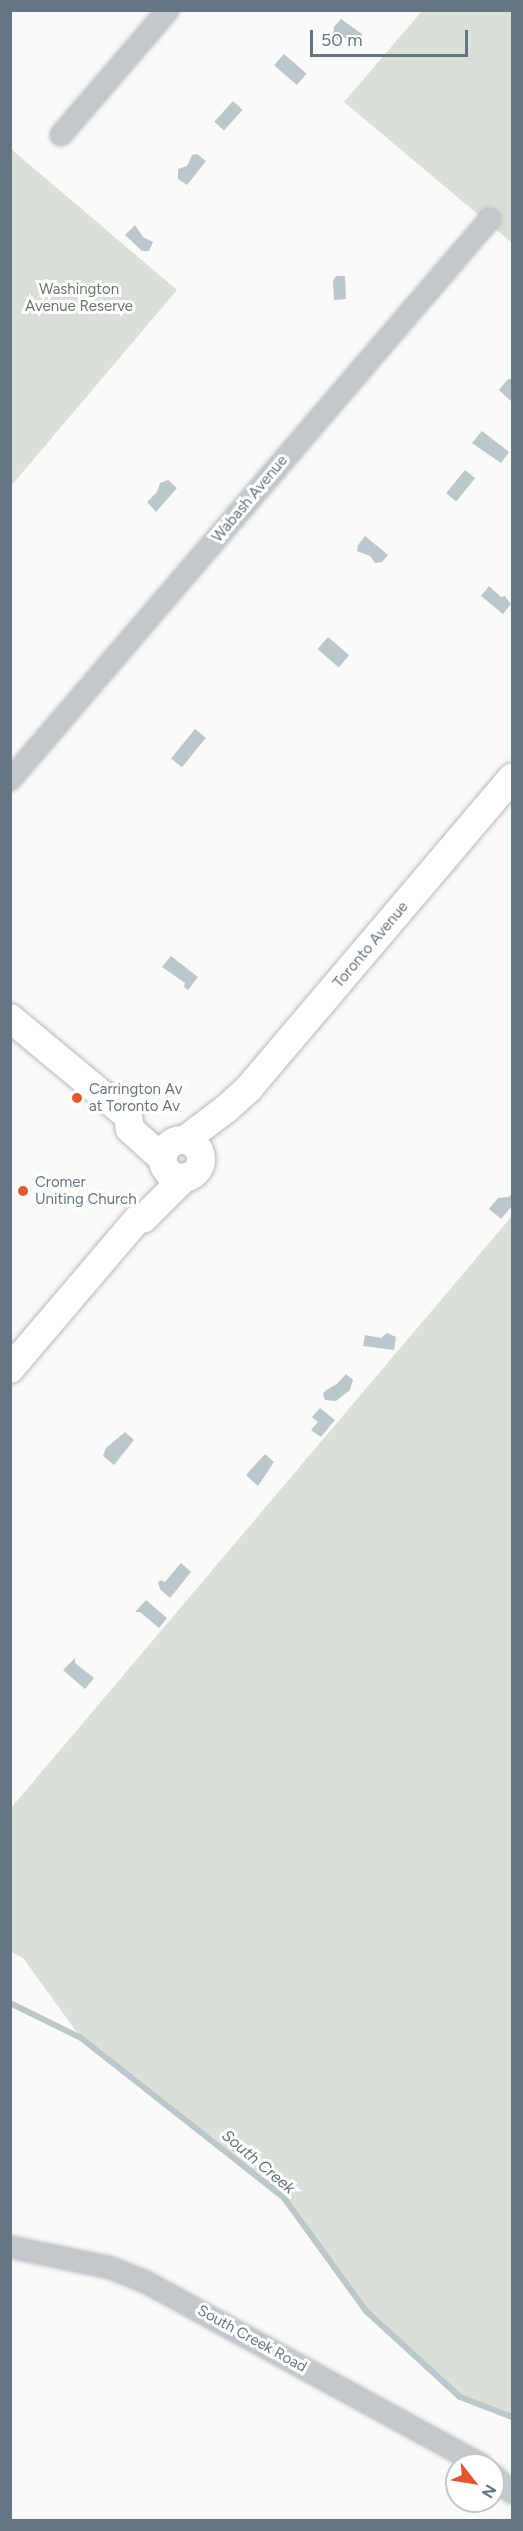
<!DOCTYPE html>
<html>
<head>
<meta charset="utf-8">
<style>
  body { margin:0 }
  #map { position:relative; width:523px; height:2531px; overflow:hidden; background:#fafaf8; font-family:Figtree,sans-serif }
  div>[style] { position:absolute }
  [style*='--x'] { left:calc(var(--x)*1px); top:calc(var(--y)*1px); width:calc(var(--w)*1px); rotate:calc(var(--a)*1deg) }
  .green>* { inset:0; background:#dadfd7 }
  .water>* { inset:0; background:#bbc7cb; transform-origin:0 0 }
  .stream>* { height:6px; margin:-3px; padding:0 3px; transform-origin:3px; border-radius:3px; background:#bbc7cb }
  .roads { filter:drop-shadow(0 0 2px #b3babf) drop-shadow(0 0 2px #b3babf) }
  .street>* { height:20px; margin:-10px; padding:0 10px; transform-origin:10px; border-radius:10px; background:#c3c8cc }
  .secondary>* { height:28px; margin:-14px; padding:0 14px; transform-origin:14px; border-radius:14px; background:#fff }
  .secondary>.ring { margin:-14px; padding:0; box-sizing:content-box; background:none; border:28px solid #fff; border-radius:50% }
  .dots>* { width:16px; height:16px; translate:-50% -50%; box-sizing:border-box; border:3px solid #fff; border-radius:50% }
  span { translate:-50% -50%; white-space:nowrap; text-align:center; line-height:1.15; -webkit-text-stroke:6px #fff; paint-order:stroke }
  .park-label { font-size:15px; color:#687a64 }
  .street-label { font-size:15px; color:#657683 }
  .poi-label { font-size:15px; color:#657683 }
  .left { translate:0 -50%; text-align:left }
  .water-label { font-size:16px; color:#60757c; font-style:italic }
  .frame { position:absolute; inset:0; border:12px solid #657683; pointer-events:none }
  .north { position:absolute; left:445px; top:2453px; width:60px; height:60px; box-sizing:border-box; background:#fff; border:2px solid #c1c8cd; border-radius:50%; rotate:121deg; font-size:16px; font-weight:700; line-height:24px; text-align:center; color:#657683 }
  .north::after { content:''; display:block; margin:auto; width:21px; height:27px; background:#e4572e; clip-path:polygon(50% 0,100% 100%,50% 72%,0 100%) }
  .scale { position:absolute; left:310px; top:30px; width:158px; height:27px; box-sizing:border-box; border:3px solid #657683; border-top:0; padding-left:8px; font-size:18px; line-height:21px; white-space:nowrap; color:#657683; -webkit-text-stroke:4px #fff; paint-order:stroke }
</style>
</head>
<body>
<div id="map">
  <div class="green">
    <div style="clip-path:polygon(422px 11px,512px 11px,512px 243px,344px 102px)"></div>
    <div style="clip-path:polygon(11px 149px,177px 290px,11px 486px)"></div>
    <div style="clip-path:polygon(512px 1216px,512px 2417px,460px 2397px,366px 2311px,284px 2198px,81px 2038px,23px 1958px,10px 1951px,11px 1808px)"></div>
  </div>
  <div class="water">
    <div style="clip-path:polygon(341px 19px,362px 34px,359px 46px,351px 45px,344px 37px,338px 40px,333px 35px,334px 27px)"></div>
    <div style="left:284px;top:54px;width:30px;height:15px;rotate:41deg"></div>
    <div style="left:233px;top:101px;width:13px;height:28px;rotate:42deg"></div>
    <div style="clip-path:polygon(197px 154px,206px 161px,187px 185px,178px 179px,178px 169px,187px 166px,192px 155px)"></div>
    <div style="clip-path:polygon(135px 225px,143px 237px,153px 242px,149px 251px,142px 251px,125px 235px)"></div>
    <div style="clip-path:polygon(336px 276px,345px 276px,346px 299px,334px 300px,333px 281px)"></div>
    <div style="clip-path:polygon(508px 379px,512px 379px,512px 402px,499px 390px)"></div>
    <div style="clip-path:polygon(482px 431px,509px 452px,501px 463px,472px 443px)"></div>
    <div style="left:465px;top:470px;width:13px;height:30px;rotate:39deg"></div>
    <div style="clip-path:polygon(168px 480px,177px 488px,156px 512px,147px 502px,157px 492px,160px 483px)"></div>
    <div style="clip-path:polygon(365px 536px,388px 555px,382px 562px,375px 563px,370px 556px,357px 551px,358px 545px)"></div>
    <div style="clip-path:polygon(489px 586px,501px 597px,505px 596px,511px 604px,503px 614px,481px 596px)"></div>
    <div style="left:328px;top:637px;width:28px;height:16px;rotate:41deg"></div>
    <div style="left:195px;top:729px;width:14px;height:38px;rotate:39deg"></div>
    <div style="clip-path:polygon(171px 956px,198px 977px,188px 990px,184px 987px,185px 983px,162px 967px)"></div>
    <div style="clip-path:polygon(512px 1193px,512px 1206px,501px 1219px,489px 1209px,498px 1198px,509px 1197px)"></div>
    <div style="clip-path:polygon(387px 1333px,396px 1337px,394px 1350px,363px 1346px,365px 1335px,381px 1338px)"></div>
    <div style="clip-path:polygon(346px 1374px,353px 1380px,350px 1390px,336px 1401px,325px 1400px,323px 1394px,326px 1390px,337px 1384px)"></div>
    <div style="clip-path:polygon(320px 1408px,335px 1420px,321px 1437px,311px 1430px,318px 1422px,312px 1417px)"></div>
    <div style="clip-path:polygon(125px 1432px,134px 1440px,114px 1465px,103px 1456px,106px 1448px)"></div>
    <div style="clip-path:polygon(265px 1454px,274px 1462px,258px 1486px,246px 1475px)"></div>
    <div style="clip-path:polygon(181px 1563px,191px 1572px,170px 1598px,160px 1589px,158px 1583px,160px 1580px,165px 1582px)"></div>
    <div style="clip-path:polygon(146px 1600px,167px 1618px,159px 1628px,140px 1612px,135px 1612px)"></div>
    <div style="clip-path:polygon(75px 1658px,75px 1663px,94px 1678px,85px 1689px,63px 1670px)"></div>
  </div>
  <div class="stream">
    <div style="--x:10;--y:2003;--w:79;--a:26.2"></div>
    <div style="--x:81;--y:2038;--w:258;--a:38.2"></div>
    <div style="--x:284;--y:2198;--w:140;--a:54"></div>
    <div style="--x:366;--y:2311;--w:127;--a:42.5"></div>
    <div style="--x:460;--y:2397;--w:56;--a:21"></div>
  </div>
  <div class="roads">
    <div class="street">
      <div style="--x:61;--y:135;--w:165;--a:-49.4"></div>
      <div style="--x:10;--y:780;--w:738;--a:-49.45"></div>
      <div style="--x:10;--y:2247;--w:103;--a:11.7"></div>
      <div style="--x:111;--y:2268;--w:35;--a:22"></div>
      <div style="--x:144;--y:2281;--w:384;--a:28.6"></div>
      <div style="--x:493;--y:2475;--w:26;--a:43"></div>
    </div>
    <div class="secondary">
      <div style="--x:10;--y:1018;--w:153;--a:39.7"></div>
      <div style="--x:128;--y:1116;--w:13;--a:81"></div>
      <div style="--x:130;--y:1129;--w:43;--a:42.2"></div>
      <div class="ring" style="left:163px;top:1140px;width:10px;height:10px"></div>
      <div style="--x:185;--y:1140;--w:51;--a:-37.1"></div>
      <div style="--x:226;--y:1109;--w:31;--a:-42"></div>
      <div style="--x:249;--y:1088;--w:407;--a:-49.7"></div>
      <div style="--x:10;--y:1369;--w:196;--a:-49.6"></div>
      <div style="--x:137;--y:1220;--w:7;--a:-16"></div>
      <div style="--x:144;--y:1218;--w:57;--a:-45"></div>
    </div>
  </div>
  <div class="dots">
    <div style="left:77px;top:1098px;background:#e4572e"></div>
    <div style="left:23px;top:1191px;background:#e4572e"></div>
  </div>
  <div class="park-label">
    <span style="left:79px;top:298px">Washington<br>Avenue Reserve</span>
  </div>
  <div class="street-label">
    <span style="left:250px;top:499px;rotate:-50deg">Wabash Avenue</span>
    <span style="left:371px;top:945px;rotate:-50deg">Toronto Avenue</span>
    <span style="left:252px;top:2339px;rotate:29deg">South Creek Road</span>
  </div>
  <div class="poi-label">
    <span class="left" style="left:89px;top:1098px">Carrington Av<br>at Toronto Av</span>
    <span class="left" style="left:35px;top:1191px">Cromer<br>Uniting Church</span>
  </div>
  <div class="water-label">
    <span style="left:258px;top:2162px;rotate:40deg">South Creek</span>
  </div>
  <div class="frame"></div>
  <div class="north">N</div>
  <div class="scale">50 m</div>
</div>
</body>
</html>
